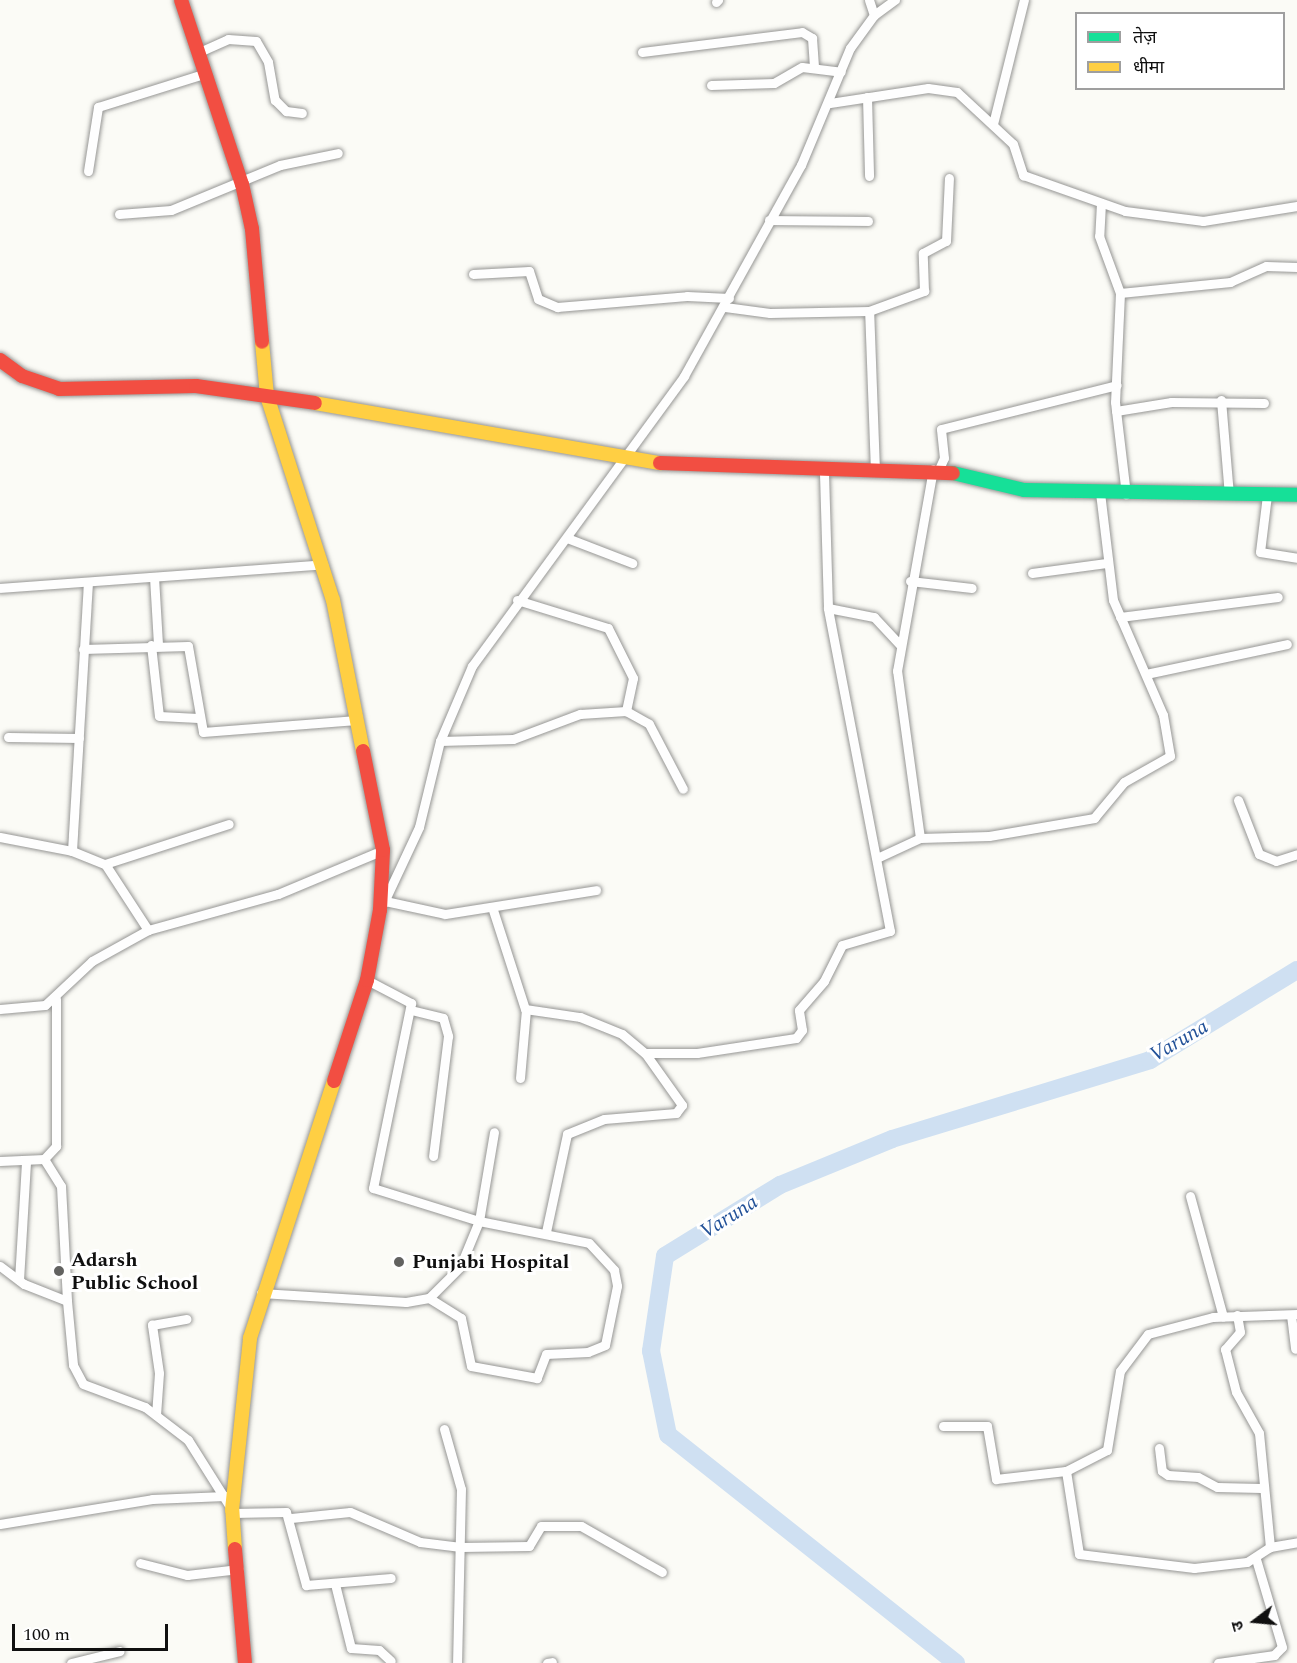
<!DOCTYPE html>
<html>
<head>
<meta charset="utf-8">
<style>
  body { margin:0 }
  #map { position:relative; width:1297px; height:1663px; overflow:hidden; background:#fbfbf6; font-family:Spectral,"Noto Sans Devanagari",serif }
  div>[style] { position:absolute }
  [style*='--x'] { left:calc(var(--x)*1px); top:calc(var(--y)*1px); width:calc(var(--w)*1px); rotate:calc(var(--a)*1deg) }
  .river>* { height:18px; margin:-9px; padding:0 9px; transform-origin:9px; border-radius:9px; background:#cfe0f2 }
  .roads { filter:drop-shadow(0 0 2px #969694) drop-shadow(0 0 2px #969694) }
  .street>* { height:9px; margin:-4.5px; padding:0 4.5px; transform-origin:4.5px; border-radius:4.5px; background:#fefefe }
  .fast>* { height:14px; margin:-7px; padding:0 7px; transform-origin:7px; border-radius:7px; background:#16e098 }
  .slow>* { height:14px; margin:-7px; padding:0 7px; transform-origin:7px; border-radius:7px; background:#ffcf43 }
  .jam>* { height:14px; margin:-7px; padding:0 7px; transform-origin:7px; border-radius:7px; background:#f24e42 }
  .dots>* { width:16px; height:16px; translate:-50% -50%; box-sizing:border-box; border:3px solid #fff; border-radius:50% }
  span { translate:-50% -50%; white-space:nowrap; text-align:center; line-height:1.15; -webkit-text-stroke:6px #fff; paint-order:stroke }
  .poi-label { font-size:20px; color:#101010; font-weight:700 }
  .left { translate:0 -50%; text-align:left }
  .water-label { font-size:21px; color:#225198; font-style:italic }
  .legend { position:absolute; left:1075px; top:12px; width:210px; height:78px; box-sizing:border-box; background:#fff; border:2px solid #9f9f9f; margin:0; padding:8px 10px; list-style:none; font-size:18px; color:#101010 }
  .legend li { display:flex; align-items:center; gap:12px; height:30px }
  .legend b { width:30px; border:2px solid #9f9f9f }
  .north { position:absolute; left:1225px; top:1591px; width:60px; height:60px; -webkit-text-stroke:4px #fff; paint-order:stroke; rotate:254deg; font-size:16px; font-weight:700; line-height:24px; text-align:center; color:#101010 }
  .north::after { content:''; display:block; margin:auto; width:21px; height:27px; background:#101010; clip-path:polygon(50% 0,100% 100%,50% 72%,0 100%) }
  .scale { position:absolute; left:12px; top:1624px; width:156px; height:27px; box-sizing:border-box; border:3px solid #101010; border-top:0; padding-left:8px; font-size:18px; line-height:21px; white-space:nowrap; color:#101010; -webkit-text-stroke:4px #fff; paint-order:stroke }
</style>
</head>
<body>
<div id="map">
  <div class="river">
    <div style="--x:956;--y:1663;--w:367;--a:-141.6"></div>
    <div style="--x:668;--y:1435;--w:86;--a:-101.4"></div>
    <div style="--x:651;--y:1351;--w:96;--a:-81.6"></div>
    <div style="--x:665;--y:1256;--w:135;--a:-31.7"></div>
    <div style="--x:780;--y:1185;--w:121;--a:-22.3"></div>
    <div style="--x:892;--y:1139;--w:270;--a:-17"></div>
    <div style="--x:1150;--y:1060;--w:172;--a:-31.5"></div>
  </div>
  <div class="roads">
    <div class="street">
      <div style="--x:869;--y:0;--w:16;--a:72"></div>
      <div style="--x:716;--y:2;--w:3;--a:-45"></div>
      <div style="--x:642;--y:52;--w:161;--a:-7.1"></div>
      <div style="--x:802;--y:32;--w:12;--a:31"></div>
      <div style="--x:812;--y:38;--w:29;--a:86"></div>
      <div style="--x:197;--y:53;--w:34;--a:-24"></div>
      <div style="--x:228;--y:39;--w:28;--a:4"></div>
      <div style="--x:256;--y:41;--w:24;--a:60"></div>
      <div style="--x:268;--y:62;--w:39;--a:80"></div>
      <div style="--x:275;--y:100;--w:16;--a:45"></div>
      <div style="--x:286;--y:111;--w:16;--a:7"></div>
      <div style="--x:711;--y:85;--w:63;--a:-1.8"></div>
      <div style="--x:774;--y:83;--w:32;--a:-30"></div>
      <div style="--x:802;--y:67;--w:39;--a:7"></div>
      <div style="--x:867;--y:97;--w:79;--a:88.5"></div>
      <div style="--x:830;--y:103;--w:99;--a:-8.7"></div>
      <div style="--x:928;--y:88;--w:29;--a:8"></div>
      <div style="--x:957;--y:92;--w:76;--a:42.9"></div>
      <div style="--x:1013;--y:144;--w:33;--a:72"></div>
      <div style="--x:1023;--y:175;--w:108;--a:19.4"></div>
      <div style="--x:1125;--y:211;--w:79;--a:7.3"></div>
      <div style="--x:1203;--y:221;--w:95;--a:-9.1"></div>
      <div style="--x:993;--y:124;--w:128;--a:-76"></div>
      <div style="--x:88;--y:171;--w:65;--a:-81.1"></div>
      <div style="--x:98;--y:107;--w:110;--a:-17.4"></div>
      <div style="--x:1101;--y:203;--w:33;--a:93"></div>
      <div style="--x:1099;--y:236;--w:61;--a:69.8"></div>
      <div style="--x:1120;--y:293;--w:109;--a:92.6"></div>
      <div style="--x:1115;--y:402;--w:93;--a:83.2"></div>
      <div style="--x:119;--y:214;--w:52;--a:-4.4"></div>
      <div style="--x:171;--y:210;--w:118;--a:-22.4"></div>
      <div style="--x:280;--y:165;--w:59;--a:-11.7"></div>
      <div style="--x:769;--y:220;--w:99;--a:0.6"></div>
      <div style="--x:473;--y:274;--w:56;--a:-3.1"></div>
      <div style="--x:529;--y:271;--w:29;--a:72"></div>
      <div style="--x:538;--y:299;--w:21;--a:23"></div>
      <div style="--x:557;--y:307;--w:130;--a:-4.8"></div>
      <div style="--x:687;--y:296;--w:42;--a:2.7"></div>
      <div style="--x:1120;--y:293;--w:111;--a:-5.7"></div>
      <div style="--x:1230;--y:282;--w:39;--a:-24"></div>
      <div style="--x:1266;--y:266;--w:31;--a:2"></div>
      <div style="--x:725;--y:307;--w:45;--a:7.6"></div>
      <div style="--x:770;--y:313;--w:99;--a:-1.2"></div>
      <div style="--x:1221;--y:400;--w:95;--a:85.2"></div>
      <div style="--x:1116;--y:411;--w:56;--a:-9.3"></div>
      <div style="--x:1171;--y:402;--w:93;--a:0.6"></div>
      <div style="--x:939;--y:469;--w:12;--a:-66"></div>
      <div style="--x:944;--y:458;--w:29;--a:-96"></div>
      <div style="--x:941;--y:429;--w:181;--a:-14"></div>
      <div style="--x:875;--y:471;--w:160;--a:-92.1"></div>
      <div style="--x:869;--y:311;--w:59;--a:-20"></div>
      <div style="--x:924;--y:291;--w:38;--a:-92"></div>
      <div style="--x:923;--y:253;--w:26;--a:-28"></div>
      <div style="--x:946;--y:241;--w:63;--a:-87.3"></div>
      <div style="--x:1267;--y:495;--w:57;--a:97"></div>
      <div style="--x:1260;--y:552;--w:37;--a:9"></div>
      <div style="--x:567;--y:538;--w:70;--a:21"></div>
      <div style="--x:1032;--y:573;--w:75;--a:-7.7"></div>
      <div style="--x:154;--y:577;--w:67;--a:86.6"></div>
      <div style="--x:910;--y:581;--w:62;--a:6.4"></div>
      <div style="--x:0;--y:588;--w:324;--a:-4.2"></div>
      <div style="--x:517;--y:600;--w:95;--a:17.1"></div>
      <div style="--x:608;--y:628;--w:56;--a:63.4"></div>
      <div style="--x:633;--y:678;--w:34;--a:102"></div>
      <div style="--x:626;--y:711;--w:26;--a:29"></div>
      <div style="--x:649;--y:724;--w:73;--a:62.4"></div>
      <div style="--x:828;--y:608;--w:47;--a:11.1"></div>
      <div style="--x:874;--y:617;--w:38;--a:47"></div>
      <div style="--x:1120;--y:617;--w:159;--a:-7.2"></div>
      <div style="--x:151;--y:645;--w:71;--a:83.6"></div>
      <div style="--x:159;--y:716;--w:39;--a:3"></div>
      <div style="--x:83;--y:649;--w:105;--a:-1.6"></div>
      <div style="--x:188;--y:646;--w:87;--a:80.1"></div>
      <div style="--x:203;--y:732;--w:154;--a:-4.5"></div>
      <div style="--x:1146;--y:674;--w:144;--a:-12"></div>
      <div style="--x:8;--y:737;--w:71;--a:0.8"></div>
      <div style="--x:440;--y:741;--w:73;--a:-1.6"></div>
      <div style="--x:513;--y:739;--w:72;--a:-20.5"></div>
      <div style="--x:580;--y:714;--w:46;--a:-3.7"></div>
      <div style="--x:1238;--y:800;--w:58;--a:68.7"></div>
      <div style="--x:1259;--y:854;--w:18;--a:22"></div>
      <div style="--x:1276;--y:861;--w:22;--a:-18"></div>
      <div style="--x:0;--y:837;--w:73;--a:11"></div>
      <div style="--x:72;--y:851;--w:35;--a:22"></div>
      <div style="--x:105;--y:864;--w:79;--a:56.9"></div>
      <div style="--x:148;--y:930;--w:135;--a:-15.5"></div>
      <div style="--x:278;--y:894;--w:114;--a:-22.7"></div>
      <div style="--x:920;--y:838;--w:169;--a:-97.8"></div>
      <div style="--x:897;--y:671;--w:205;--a:-79.9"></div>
      <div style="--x:72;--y:851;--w:269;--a:-86.6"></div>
      <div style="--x:877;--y:858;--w:47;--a:-24.9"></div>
      <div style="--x:920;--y:838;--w:69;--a:-1.7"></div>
      <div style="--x:989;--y:836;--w:107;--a:-9.7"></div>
      <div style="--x:1094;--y:818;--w:47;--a:-50.2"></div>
      <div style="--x:1124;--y:782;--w:53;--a:-29.5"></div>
      <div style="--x:1170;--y:756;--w:42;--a:-99.7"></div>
      <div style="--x:1163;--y:715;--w:125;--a:-113.5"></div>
      <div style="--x:1113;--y:600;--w:108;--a:-96.9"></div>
      <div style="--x:105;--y:864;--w:130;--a:-17.9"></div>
      <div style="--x:385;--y:901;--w:61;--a:12.2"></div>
      <div style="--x:445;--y:914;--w:153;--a:-9"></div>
      <div style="--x:383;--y:904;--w:85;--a:-64.9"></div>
      <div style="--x:419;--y:827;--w:89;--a:-76.3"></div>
      <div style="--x:440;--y:741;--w:82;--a:-66.9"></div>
      <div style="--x:472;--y:666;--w:359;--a:-53.8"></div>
      <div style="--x:684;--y:376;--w:241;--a:-61"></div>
      <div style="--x:801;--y:165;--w:127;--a:-67.3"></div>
      <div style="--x:850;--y:48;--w:41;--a:-54"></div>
      <div style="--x:874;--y:15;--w:26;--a:-36"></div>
      <div style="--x:493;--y:910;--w:104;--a:72.1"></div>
      <div style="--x:525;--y:1009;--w:56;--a:8.3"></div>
      <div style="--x:580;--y:1017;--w:45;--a:22"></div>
      <div style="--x:622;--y:1034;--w:30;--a:40"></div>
      <div style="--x:645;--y:1053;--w:64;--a:54.6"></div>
      <div style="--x:682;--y:1105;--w:10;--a:127"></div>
      <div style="--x:676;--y:1113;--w:72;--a:175.2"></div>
      <div style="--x:604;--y:1119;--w:40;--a:158"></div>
      <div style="--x:567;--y:1134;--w:100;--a:102.1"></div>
      <div style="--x:367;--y:980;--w:50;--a:27.6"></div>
      <div style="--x:411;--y:1003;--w:189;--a:101.6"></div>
      <div style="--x:373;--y:1188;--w:111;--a:17.3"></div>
      <div style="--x:479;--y:1221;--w:90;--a:-80.4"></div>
      <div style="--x:0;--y:1009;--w:45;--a:-5.1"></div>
      <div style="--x:45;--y:1005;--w:64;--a:-43.1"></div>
      <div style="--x:92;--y:961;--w:64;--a:-29"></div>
      <div style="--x:411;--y:1010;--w:33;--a:14"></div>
      <div style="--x:443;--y:1018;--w:19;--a:74"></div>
      <div style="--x:448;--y:1036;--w:121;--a:97.1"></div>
      <div style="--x:645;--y:1053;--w:52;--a:0"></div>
      <div style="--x:697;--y:1053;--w:100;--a:-8.6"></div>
      <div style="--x:796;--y:1038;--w:10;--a:-53"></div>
      <div style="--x:802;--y:1030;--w:20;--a:-99"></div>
      <div style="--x:799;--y:1010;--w:38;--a:-49"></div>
      <div style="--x:824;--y:981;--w:40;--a:-63.4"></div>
      <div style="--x:842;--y:945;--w:50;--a:-16.3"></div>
      <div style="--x:890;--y:931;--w:329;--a:-100.9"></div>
      <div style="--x:828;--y:608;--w:136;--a:-91.7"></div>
      <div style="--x:520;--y:1078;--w:68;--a:-85"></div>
      <div style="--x:44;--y:1159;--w:32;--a:58"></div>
      <div style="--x:61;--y:1186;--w:115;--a:87"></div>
      <div style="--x:0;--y:1161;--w:44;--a:-2.6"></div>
      <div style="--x:44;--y:1159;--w:18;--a:-47"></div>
      <div style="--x:56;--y:1146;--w:147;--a:-90"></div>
      <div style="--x:1190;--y:1196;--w:125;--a:74.7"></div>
      <div style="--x:0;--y:1266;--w:30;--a:37"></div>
      <div style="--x:24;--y:1284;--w:46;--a:21.6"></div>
      <div style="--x:67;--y:1301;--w:64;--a:84.6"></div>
      <div style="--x:73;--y:1365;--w:21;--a:62"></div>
      <div style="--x:83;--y:1384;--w:66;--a:20.4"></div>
      <div style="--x:145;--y:1407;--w:54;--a:37.5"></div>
      <div style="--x:188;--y:1440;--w:83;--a:57.8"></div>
      <div style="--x:19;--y:1280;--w:118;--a:-86.6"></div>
      <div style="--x:261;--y:1293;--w:145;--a:3.6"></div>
      <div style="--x:406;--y:1302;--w:23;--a:-10"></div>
      <div style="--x:429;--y:1298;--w:44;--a:-45"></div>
      <div style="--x:460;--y:1267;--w:50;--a:-67.6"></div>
      <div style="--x:479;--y:1221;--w:112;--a:11.3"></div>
      <div style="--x:589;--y:1243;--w:37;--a:47"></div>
      <div style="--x:614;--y:1270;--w:16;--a:79"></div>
      <div style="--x:617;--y:1286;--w:60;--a:101.5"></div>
      <div style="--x:605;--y:1345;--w:18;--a:158"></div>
      <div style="--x:588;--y:1352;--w:42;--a:177.3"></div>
      <div style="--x:546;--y:1354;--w:26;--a:111"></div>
      <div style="--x:537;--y:1378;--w:67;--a:-169.7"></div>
      <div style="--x:471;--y:1366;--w:49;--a:-101.8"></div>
      <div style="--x:461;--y:1318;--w:38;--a:-148"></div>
      <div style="--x:1237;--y:1315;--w:17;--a:80"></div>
      <div style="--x:1240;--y:1332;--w:23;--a:131"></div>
      <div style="--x:1225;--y:1349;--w:44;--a:75.7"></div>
      <div style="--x:1236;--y:1392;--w:47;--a:60.7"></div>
      <div style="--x:1259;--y:1433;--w:115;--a:84.5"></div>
      <div style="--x:1291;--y:1315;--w:34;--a:83"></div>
      <div style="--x:156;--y:1415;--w:42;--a:-85.9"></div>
      <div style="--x:159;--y:1373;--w:49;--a:-98.3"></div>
      <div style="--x:152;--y:1325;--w:35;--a:-10"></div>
      <div style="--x:943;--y:1426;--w:44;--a:0"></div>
      <div style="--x:987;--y:1426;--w:54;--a:80.4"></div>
      <div style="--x:996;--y:1479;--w:70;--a:-6.5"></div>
      <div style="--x:1066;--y:1471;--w:46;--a:-27.1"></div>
      <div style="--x:1107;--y:1450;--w:80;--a:-80.7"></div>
      <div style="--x:1120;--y:1371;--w:46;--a:-52.9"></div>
      <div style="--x:1148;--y:1334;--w:67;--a:-14.7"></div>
      <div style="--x:1213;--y:1317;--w:84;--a:-2"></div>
      <div style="--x:444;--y:1429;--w:62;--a:74.2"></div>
      <div style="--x:461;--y:1489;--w:174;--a:91.3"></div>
      <div style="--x:1159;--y:1448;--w:23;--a:83"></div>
      <div style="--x:1162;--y:1471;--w:7;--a:34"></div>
      <div style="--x:1168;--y:1475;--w:30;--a:4"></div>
      <div style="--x:1198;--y:1477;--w:21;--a:28"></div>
      <div style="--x:1217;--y:1487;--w:44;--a:1.3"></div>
      <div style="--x:1066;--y:1471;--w:84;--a:81.1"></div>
      <div style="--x:1079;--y:1554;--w:116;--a:6.9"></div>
      <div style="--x:1194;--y:1568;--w:53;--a:-6.5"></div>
      <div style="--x:1247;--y:1562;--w:27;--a:-33"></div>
      <div style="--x:1270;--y:1547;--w:27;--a:-10"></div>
      <div style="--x:232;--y:1513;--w:54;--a:-1.1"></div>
      <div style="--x:286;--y:1512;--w:76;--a:74.7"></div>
      <div style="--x:306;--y:1585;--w:85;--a:-4.7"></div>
      <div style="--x:291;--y:1518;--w:59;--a:-5.8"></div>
      <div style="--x:350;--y:1512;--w:76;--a:23.2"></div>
      <div style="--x:420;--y:1542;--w:41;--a:7"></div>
      <div style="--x:461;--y:1547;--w:68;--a:-0.8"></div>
      <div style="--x:529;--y:1546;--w:23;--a:-59"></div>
      <div style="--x:541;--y:1526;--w:40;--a:0"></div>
      <div style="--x:581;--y:1526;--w:93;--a:29.6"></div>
      <div style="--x:0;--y:1524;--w:154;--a:-9.3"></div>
      <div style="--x:152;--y:1499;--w:73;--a:-2.4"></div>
      <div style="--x:140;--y:1563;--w:49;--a:14.3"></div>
      <div style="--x:187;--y:1575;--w:52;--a:-6.6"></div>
      <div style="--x:335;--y:1584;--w:66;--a:76"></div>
      <div style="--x:351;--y:1648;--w:28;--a:4"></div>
      <div style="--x:379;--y:1650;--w:16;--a:43"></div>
      <div style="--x:71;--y:1663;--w:50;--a:-13.8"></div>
      <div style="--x:547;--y:1663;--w:5;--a:-11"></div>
      <div style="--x:1218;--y:1663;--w:57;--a:-8.1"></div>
      <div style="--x:1274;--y:1655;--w:11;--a:-45"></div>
      <div style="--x:1282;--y:1647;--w:92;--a:-106.5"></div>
    </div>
    <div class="fast">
      <div style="--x:953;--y:473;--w:73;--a:13.5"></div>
      <div style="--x:1024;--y:490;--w:273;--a:1"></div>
    </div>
    <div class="slow">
      <div style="--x:262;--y:342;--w:54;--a:84.7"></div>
      <div style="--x:267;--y:396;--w:214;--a:72.1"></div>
      <div style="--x:333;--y:600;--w:154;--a:78.8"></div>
      <div style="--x:315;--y:403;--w:350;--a:9.9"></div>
      <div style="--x:235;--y:1549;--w:39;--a:-94"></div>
      <div style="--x:232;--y:1510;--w:173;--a:-84"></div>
      <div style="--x:250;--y:1338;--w:270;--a:-71.9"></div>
    </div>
    <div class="jam">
      <div style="--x:181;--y:0;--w:194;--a:71.7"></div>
      <div style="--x:242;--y:184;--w:46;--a:77.5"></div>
      <div style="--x:252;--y:229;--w:113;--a:84.9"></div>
      <div style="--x:0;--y:360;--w:27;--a:36"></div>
      <div style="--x:22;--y:376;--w:39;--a:19"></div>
      <div style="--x:59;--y:389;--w:137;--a:-1.3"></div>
      <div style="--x:196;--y:386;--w:120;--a:8.1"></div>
      <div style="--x:660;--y:463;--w:293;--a:2"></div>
      <div style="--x:334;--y:1081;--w:106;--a:-71.9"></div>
      <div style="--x:367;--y:980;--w:71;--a:-79.5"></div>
      <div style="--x:380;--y:910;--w:60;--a:-87.1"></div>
      <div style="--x:383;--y:850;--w:101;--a:-101.4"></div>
      <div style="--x:235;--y:1549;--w:114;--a:85"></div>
    </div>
  </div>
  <div class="dots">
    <div style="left:399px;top:1262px;background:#626260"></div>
    <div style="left:59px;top:1271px;background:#626260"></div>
  </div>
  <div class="poi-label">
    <span class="left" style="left:71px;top:1272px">Adarsh<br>Public School</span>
    <span class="left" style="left:412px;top:1262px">Punjabi Hospital</span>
  </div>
  <div class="water-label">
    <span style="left:1179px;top:1041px;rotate:-30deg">Varuna</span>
    <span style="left:729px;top:1217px;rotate:-32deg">Varuna</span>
  </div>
  <ul class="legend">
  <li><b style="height:8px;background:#16e098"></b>तेज़</li>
  <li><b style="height:8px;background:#ffcf43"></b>धीमा</li>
  </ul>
  <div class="north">उ</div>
  <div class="scale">100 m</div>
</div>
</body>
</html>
